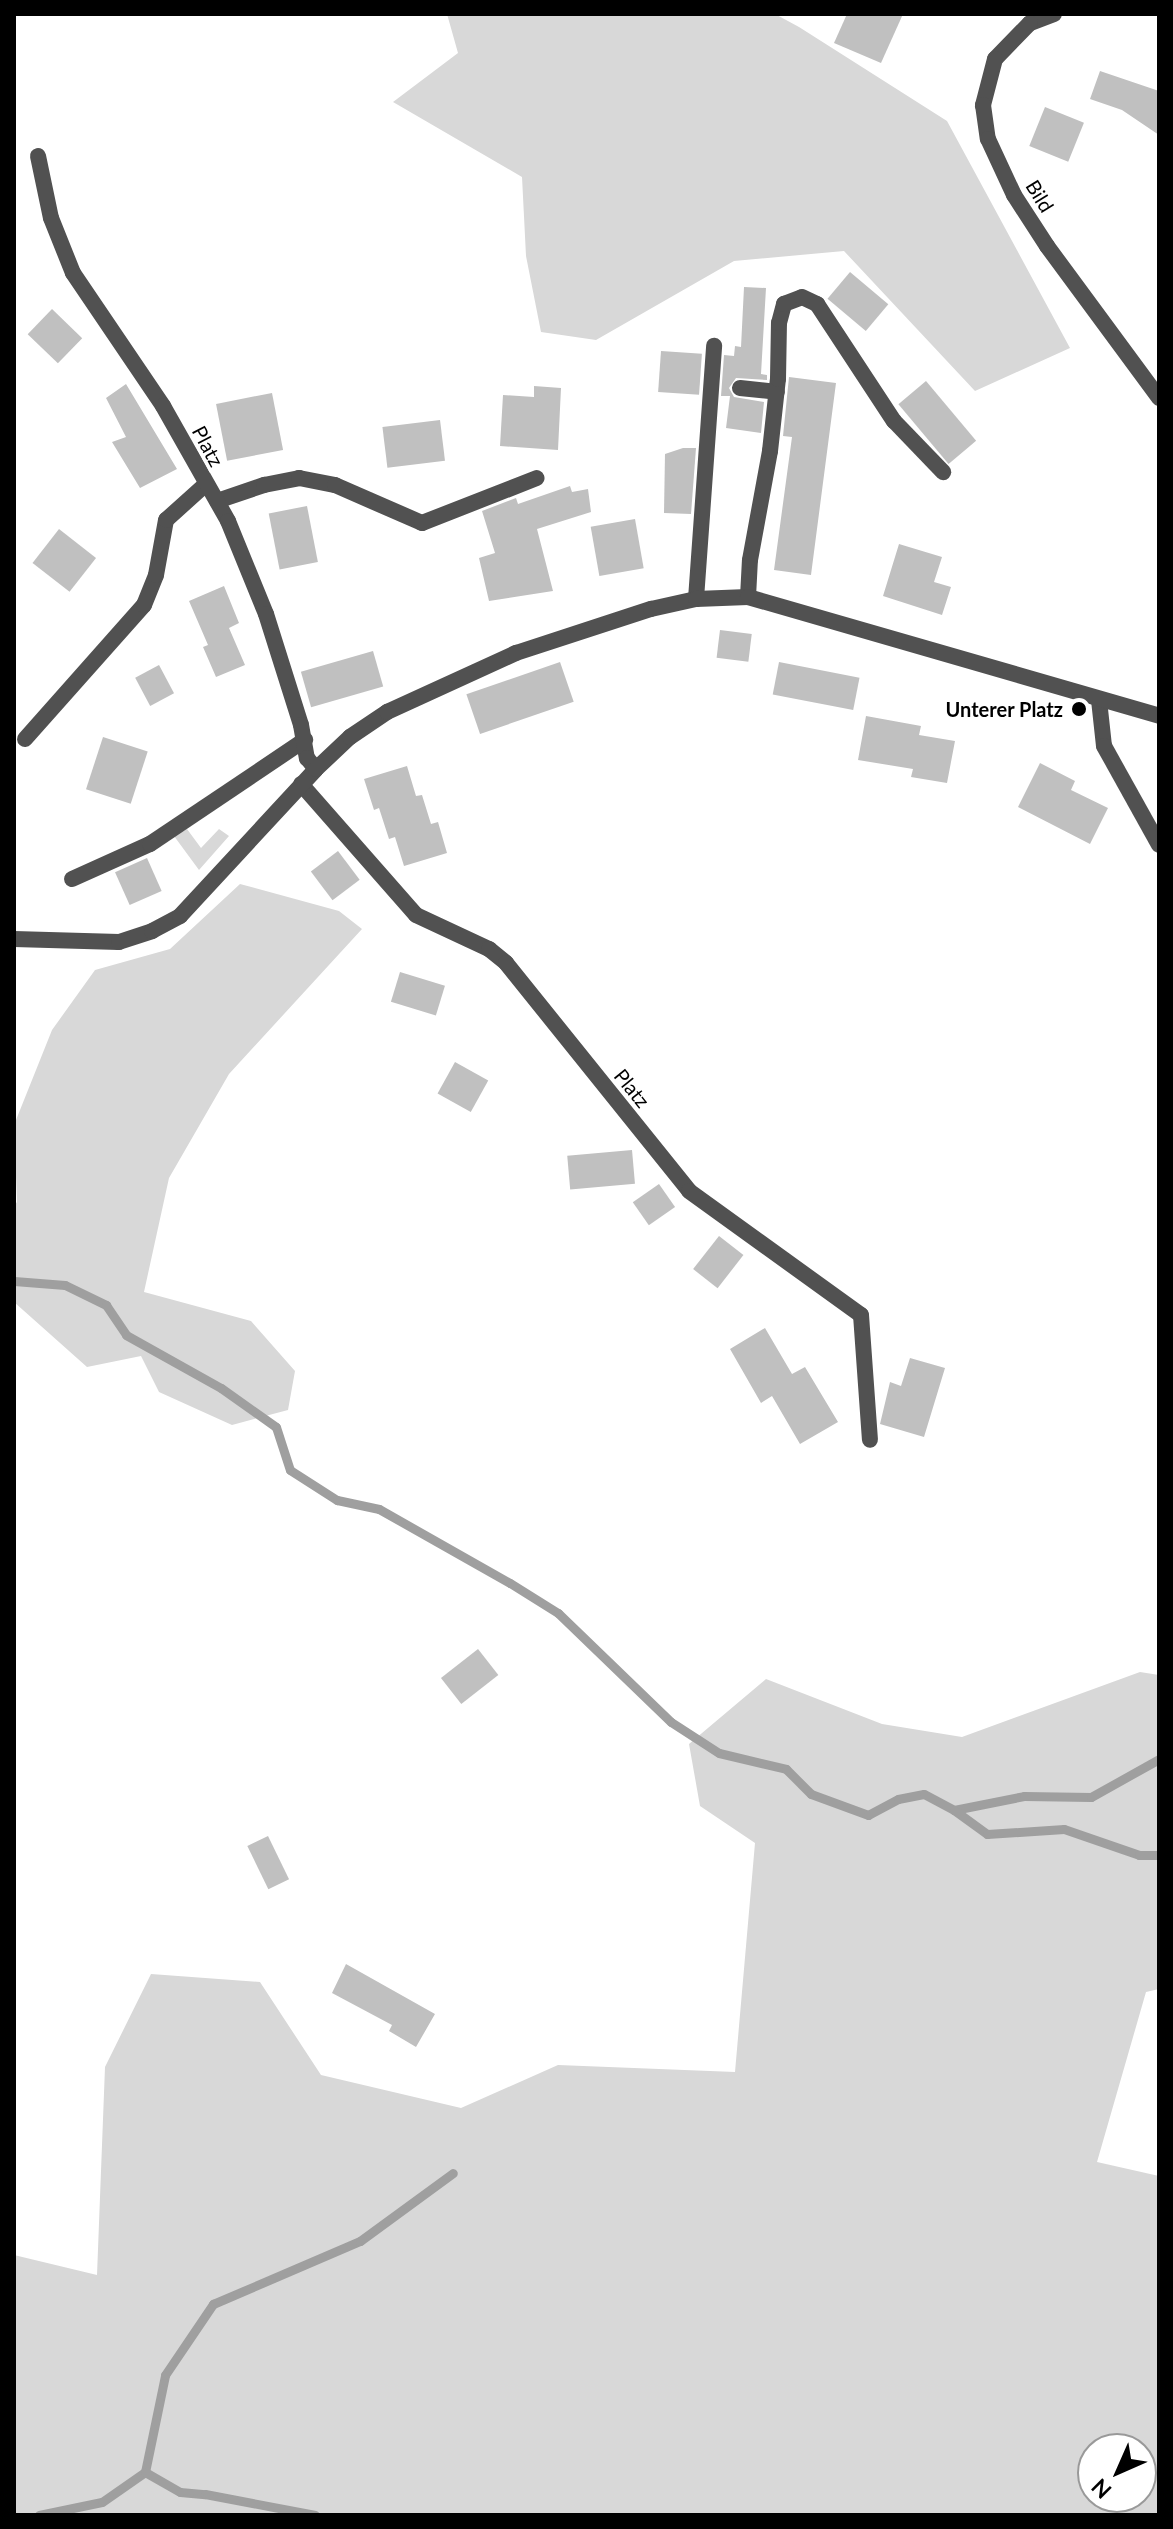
<!DOCTYPE html>
<html>
<head>
<meta charset="utf-8">
<style>
  body { margin:0 }
  #map { position:relative; width:1173px; height:2529px; overflow:hidden; background:#fff; font-family:Lato,sans-serif }
  div>[style] { position:absolute }
  [style*='--x'] { left:calc(var(--x)*1px); top:calc(var(--y)*1px); width:calc(var(--w)*1px); rotate:calc(var(--a)*1deg) }
  .green>* { inset:0; background:#d8d8d8 }
  .stream>* { height:9px; margin:-4.5px; padding:0 4.5px; transform-origin:4.5px; border-radius:4.5px; background:#9f9f9f }
  .building>* { inset:0; background:#c0c0c0; transform-origin:0 0 }
  .service>* { height:16px; margin:-8px; padding:0 8px; transform-origin:8px; border-radius:8px; background:#515151 }
  .minor>* { height:16px; margin:-8px; padding:0 8px; transform-origin:8px; border-radius:8px; background:#515151 }
  .tertiary>* { height:16px; margin:-8px; padding:0 8px; transform-origin:8px; border-radius:8px; background:#515151 }
  .dots>* { width:22px; height:22px; translate:-50% -50%; box-sizing:border-box; border:4px solid #fff; border-radius:50% }
  span { translate:-50% -50%; white-space:nowrap; text-align:center; line-height:1.15; -webkit-text-stroke:7px #fff; paint-order:stroke }
  .street-label { font-size:20px; color:#000 }
  .poi-label { font-size:20px; color:#000; font-weight:700 }
  .right { translate:-100% -50%; text-align:right }
  .frame { position:absolute; inset:0; border:16px solid #000; pointer-events:none }
  .north { position:absolute; left:1077px; top:2433px; width:80px; height:80px; box-sizing:border-box; background:#fff; border:2px solid #999; border-radius:50%; rotate:225deg; font-size:22px; font-weight:700; line-height:32px; text-align:center; color:#000 }
  .north::after { content:''; display:block; margin:auto; width:28px; height:36px; background:#000; clip-path:polygon(50% 0,100% 100%,50% 72%,0 100%) }
</style>
</head>
<body>
<div id="map">
  <div class="green">
    <div style="clip-path:polygon(447px 14px,775px 14px,799px 27px,947px 121px,1070px 348px,975px 391px,844px 251px,734px 261px,596px 340px,541px 332px,526px 256px,522px 177px,393px 102px,458px 53px)"></div>
    <div style="clip-path:polygon(187px 829px,201px 848px,219px 829px,229px 836px,199px 870px,174px 836px)"></div>
    <div style="clip-path:polygon(240px 884px,339px 911px,362px 929px,229px 1074px,169px 1178px,144px 1292px,251px 1321px,295px 1371px,288px 1410px,232px 1425px,159px 1392px,141px 1356px,87px 1367px,14px 1302px,14px 1206px,17px 1202px,14px 1125px,52px 1030px,95px 970px,170px 949px)"></div>
    <div style="clip-path:polygon(evenodd,1140px 1672px,1159px 1675px,1159px 1989px,1146px 1992px,1097px 2162px,1159px 2176px,1159px 2515px,14px 2515px,14px 2255px,97px 2275px,105px 2067px,151px 1974px,260px 1982px,321px 2075px,461px 2108px,558px 2065px,735px 2072px,755px 1843px,700px 1806px,689px 1744px,766px 1679px,882px 1724px,962px 1737px,1140px 1672px,1093px 2449px,1141px 2449px,1141px 2497px,1093px 2497px,1093px 2449px)"></div>
  </div>
  <div class="stream">
    <div style="--x:14;--y:1281;--w:51;--a:4.5"></div>
    <div style="--x:65;--y:1285;--w:46;--a:26"></div>
    <div style="--x:106;--y:1305;--w:36;--a:56"></div>
    <div style="--x:126;--y:1335;--w:109;--a:29.2"></div>
    <div style="--x:221;--y:1388;--w:67;--a:35.3"></div>
    <div style="--x:276;--y:1427;--w:45;--a:72"></div>
    <div style="--x:290;--y:1470;--w:56;--a:32.6"></div>
    <div style="--x:337;--y:1500;--w:43;--a:12.1"></div>
    <div style="--x:379;--y:1509;--w:150;--a:29.5"></div>
    <div style="--x:510;--y:1583;--w:57;--a:32"></div>
    <div style="--x:558;--y:1613;--w:157;--a:44"></div>
    <div style="--x:671;--y:1722;--w:57;--a:32.9"></div>
    <div style="--x:719;--y:1753;--w:69;--a:13.4"></div>
    <div style="--x:786;--y:1769;--w:35;--a:45"></div>
    <div style="--x:811;--y:1794;--w:61;--a:20.2"></div>
    <div style="--x:868;--y:1815;--w:34;--a:-28"></div>
    <div style="--x:898;--y:1799;--w:26;--a:-11"></div>
    <div style="--x:924;--y:1794;--w:34;--a:28"></div>
    <div style="--x:954;--y:1810;--w:71;--a:-11.3"></div>
    <div style="--x:1024;--y:1796;--w:67;--a:0.9"></div>
    <div style="--x:1091;--y:1797;--w:78;--a:-29.2"></div>
    <div style="--x:954;--y:1810;--w:41;--a:36"></div>
    <div style="--x:987;--y:1834;--w:77;--a:-3.7"></div>
    <div style="--x:1064;--y:1829;--w:79;--a:19.1"></div>
    <div style="--x:1139;--y:1855;--w:20;--a:0"></div>
    <div style="--x:145;--y:2472;--w:99;--a:-78.3"></div>
    <div style="--x:165;--y:2375;--w:86;--a:-55.9"></div>
    <div style="--x:213;--y:2304;--w:160;--a:-23.2"></div>
    <div style="--x:360;--y:2241;--w:115;--a:-36.2"></div>
    <div style="--x:39;--y:2515;--w:64;--a:-11.7"></div>
    <div style="--x:102;--y:2502;--w:52;--a:-34.9"></div>
    <div style="--x:145;--y:2472;--w:40;--a:29.7"></div>
    <div style="--x:180;--y:2492;--w:25;--a:5"></div>
    <div style="--x:205;--y:2494;--w:112;--a:10.8"></div>
  </div>
  <div class="building">
    <div style="clip-path:polygon(847px 14px,903px 14px,881px 63px,834px 43px)"></div>
    <div style="clip-path:polygon(1100px 71px,1159px 91px,1159px 135px,1122px 110px,1090px 99px)"></div>
    <div style="left:1045px;top:107px;width:42px;height:42px;rotate:22deg"></div>
    <div style="left:850px;top:272px;width:50px;height:35px;rotate:40deg"></div>
    <div style="clip-path:polygon(744px 287px,766px 288px,761px 374px,767px 375px,767px 380px,736px 378px,729px 388px,734px 397px,764px 402px,761px 433px,726px 428px,730px 396px,721px 396px,724px 355px,734px 356px,735px 346px,741px 347px)"></div>
    <div style="left:52px;top:309px;width:42px;height:35px;rotate:44deg"></div>
    <div style="left:661px;top:351px;width:41px;height:41px;rotate:4deg"></div>
    <div style="clip-path:polygon(789px 377px,836px 383px,811px 575px,774px 570px,792px 437px,783px 436px)"></div>
    <div style="left:926px;top:381px;width:78px;height:36px;rotate:50deg"></div>
    <div style="clip-path:polygon(126px 384px,177px 469px,140px 488px,112px 442px,126px 437px,106px 398px)"></div>
    <div style="clip-path:polygon(534px 386px,561px 388px,558px 450px,500px 446px,503px 395px,534px 397px)"></div>
    <div style="left:272px;top:393px;width:58px;height:57px;rotate:79deg"></div>
    <div style="left:440px;top:420px;width:41px;height:58px;rotate:83deg"></div>
    <div style="clip-path:polygon(683px 448px,696px 448px,691px 514px,664px 513px,665px 454px)"></div>
    <div style="clip-path:polygon(570px 486px,572px 492px,588px 489px,591px 512px,537px 529px,553px 591px,489px 601px,479px 558px,495px 553px,482px 511px,516px 498px,518px 504px)"></div>
    <div style="left:307px;top:506px;width:57px;height:39px;rotate:79deg"></div>
    <div style="left:635px;top:519px;width:50px;height:45px;rotate:80deg"></div>
    <div style="left:59px;top:529px;width:47px;height:43px;rotate:38deg"></div>
    <div style="clip-path:polygon(899px 544px,942px 557px,934px 582px,951px 587px,942px 615px,883px 596px)"></div>
    <div style="clip-path:polygon(224px 586px,239px 623px,229px 628px,245px 665px,216px 677px,203px 647px,208px 645px,189px 601px)"></div>
    <div style="left:720px;top:630px;width:32px;height:28px;rotate:7deg"></div>
    <div style="left:373px;top:651px;width:37px;height:75px;rotate:74deg"></div>
    <div style="left:560px;top:662px;width:42px;height:99px;rotate:71deg"></div>
    <div style="left:779px;top:662px;width:82px;height:33px;rotate:11deg"></div>
    <div style="left:159px;top:665px;width:32px;height:27px;rotate:62deg"></div>
    <div style="clip-path:polygon(866px 716px,921px 726px,919px 735px,955px 741px,947px 783px,911px 777px,913px 769px,858px 760px)"></div>
    <div style="left:103px;top:737px;width:47px;height:55px;rotate:18deg"></div>
    <div style="clip-path:polygon(1040px 763px,1075px 781px,1071px 790px,1108px 808px,1090px 844px,1018px 807px)"></div>
    <div style="clip-path:polygon(407px 766px,416px 796px,422px 795px,431px 824px,438px 822px,447px 853px,404px 866px,395px 837px,389px 839px,379px 808px,374px 810px,364px 779px)"></div>
    <div style="left:338px;top:851px;width:36px;height:34px;rotate:53deg"></div>
    <div style="left:147px;top:858px;width:36px;height:35px;rotate:66deg"></div>
    <div style="left:400px;top:972px;width:47px;height:31px;rotate:17deg"></div>
    <div style="left:455px;top:1062px;width:38px;height:36px;rotate:29deg"></div>
    <div style="left:632px;top:1150px;width:34px;height:65px;rotate:85deg"></div>
    <div style="left:659px;top:1184px;width:28px;height:32px;rotate:55deg"></div>
    <div style="left:719px;top:1236px;width:31px;height:42px;rotate:38deg"></div>
    <div style="clip-path:polygon(765px 1328px,792px 1374px,805px 1367px,838px 1422px,800px 1444px,772px 1396px,761px 1403px,730px 1349px)"></div>
    <div style="clip-path:polygon(910px 1358px,945px 1368px,924px 1437px,880px 1424px,890px 1382px,901px 1386px)"></div>
    <div style="left:478px;top:1649px;width:33px;height:47px;rotate:52deg"></div>
    <div style="left:268px;top:1836px;width:48px;height:23px;rotate:64deg"></div>
    <div style="clip-path:polygon(346px 1964px,435px 2014px,416px 2047px,389px 2031px,392px 2025px,332px 1993px)"></div>
  </div>
  <div class="service">
    <div style="--x:740;--y:388;--w:37;--a:6"></div>
    <div style="--x:217;--y:501;--w:50;--a:-18.8"></div>
    <div style="--x:264;--y:485;--w:36;--a:-11"></div>
    <div style="--x:299;--y:478;--w:37;--a:11"></div>
    <div style="--x:335;--y:485;--w:95;--a:23.6"></div>
    <div style="--x:422;--y:523;--w:123;--a:-21.4"></div>
    <div style="--x:748;--y:597;--w:37;--a:-87"></div>
    <div style="--x:750;--y:560;--w:111;--a:-79.6"></div>
    <div style="--x:770;--y:451;--w:72;--a:-83.7"></div>
    <div style="--x:778;--y:379;--w:56;--a:-89"></div>
    <div style="--x:779;--y:323;--w:20;--a:-75"></div>
    <div style="--x:784;--y:304;--w:19;--a:-21"></div>
    <div style="--x:802;--y:297;--w:17;--a:25"></div>
    <div style="--x:817;--y:304;--w:140;--a:56.7"></div>
    <div style="--x:894;--y:421;--w:71;--a:46.1"></div>
    <div style="--x:696;--y:599;--w:254;--a:-85.9"></div>
    <div style="--x:1099;--y:700;--w:46;--a:83.8"></div>
    <div style="--x:1104;--y:746;--w:113;--a:60.9"></div>
    <div style="--x:25;--y:739;--w:179;--a:-48.4"></div>
    <div style="--x:144;--y:605;--w:32;--a:-68"></div>
    <div style="--x:156;--y:575;--w:56;--a:-79.7"></div>
    <div style="--x:166;--y:520;--w:54;--a:-42"></div>
    <div style="--x:301;--y:784;--w:174;--a:48.7"></div>
    <div style="--x:416;--y:915;--w:81;--a:25"></div>
    <div style="--x:489;--y:949;--w:22;--a:39"></div>
    <div style="--x:506;--y:963;--w:292;--a:51.2"></div>
    <div style="--x:689;--y:1191;--w:212;--a:35.8"></div>
    <div style="--x:861;--y:1315;--w:125;--a:85.9"></div>
    <div style="--x:72;--y:879;--w:85;--a:-24.2"></div>
    <div style="--x:150;--y:844;--w:187;--a:-33.9"></div>
  </div>
  <div class="minor">
    <div style="--x:38;--y:156;--w:63;--a:78.2"></div>
    <div style="--x:51;--y:218;--w:59;--a:68.2"></div>
    <div style="--x:73;--y:273;--w:161;--a:55.9"></div>
    <div style="--x:163;--y:406;--w:132;--a:60.5"></div>
    <div style="--x:228;--y:521;--w:100;--a:67.8"></div>
    <div style="--x:266;--y:614;--w:116;--a:72.5"></div>
    <div style="--x:301;--y:725;--w:34;--a:80"></div>
    <div style="--x:307;--y:758;--w:14;--a:51"></div>
  </div>
  <div class="tertiary">
    <div style="--x:1054;--y:14;--w:26;--a:159"></div>
    <div style="--x:1030;--y:23;--w:50;--a:134.2"></div>
    <div style="--x:995;--y:59;--w:48;--a:104.6"></div>
    <div style="--x:983;--y:105;--w:34;--a:82"></div>
    <div style="--x:988;--y:139;--w:62;--a:65.1"></div>
    <div style="--x:1014;--y:195;--w:61;--a:57.1"></div>
    <div style="--x:1047;--y:246;--w:189;--a:53.6"></div>
    <div style="--x:14;--y:939;--w:105;--a:1.6"></div>
    <div style="--x:119;--y:942;--w:35;--a:-18"></div>
    <div style="--x:152;--y:931;--w:32;--a:-28"></div>
    <div style="--x:180;--y:916;--w:200;--a:-47.2"></div>
    <div style="--x:316;--y:769;--w:47;--a:-43.3"></div>
    <div style="--x:350;--y:737;--w:45;--a:-34"></div>
    <div style="--x:387;--y:712;--w:142;--a:-24.6"></div>
    <div style="--x:516;--y:653;--w:142;--a:-18.1"></div>
    <div style="--x:651;--y:609;--w:46;--a:-12.5"></div>
    <div style="--x:696;--y:599;--w:52;--a:-2.2"></div>
    <div style="--x:748;--y:597;--w:428;--a:16.1"></div>
  </div>
  <div class="dots">
    <div style="left:1079px;top:709px;background:#000"></div>
  </div>
  <div class="street-label">
    <span style="left:1040px;top:196px;rotate:58deg">Bild</span>
    <span style="left:208px;top:446px;rotate:62deg">Platz</span>
    <span style="left:632px;top:1088px;rotate:51deg">Platz</span>
  </div>
  <div class="poi-label">
    <span class="right" style="left:1063px;top:709px">Unterer Platz</span>
  </div>
  <div class="frame"></div>
  <div class="north">N</div>
</div>
</body>
</html>
